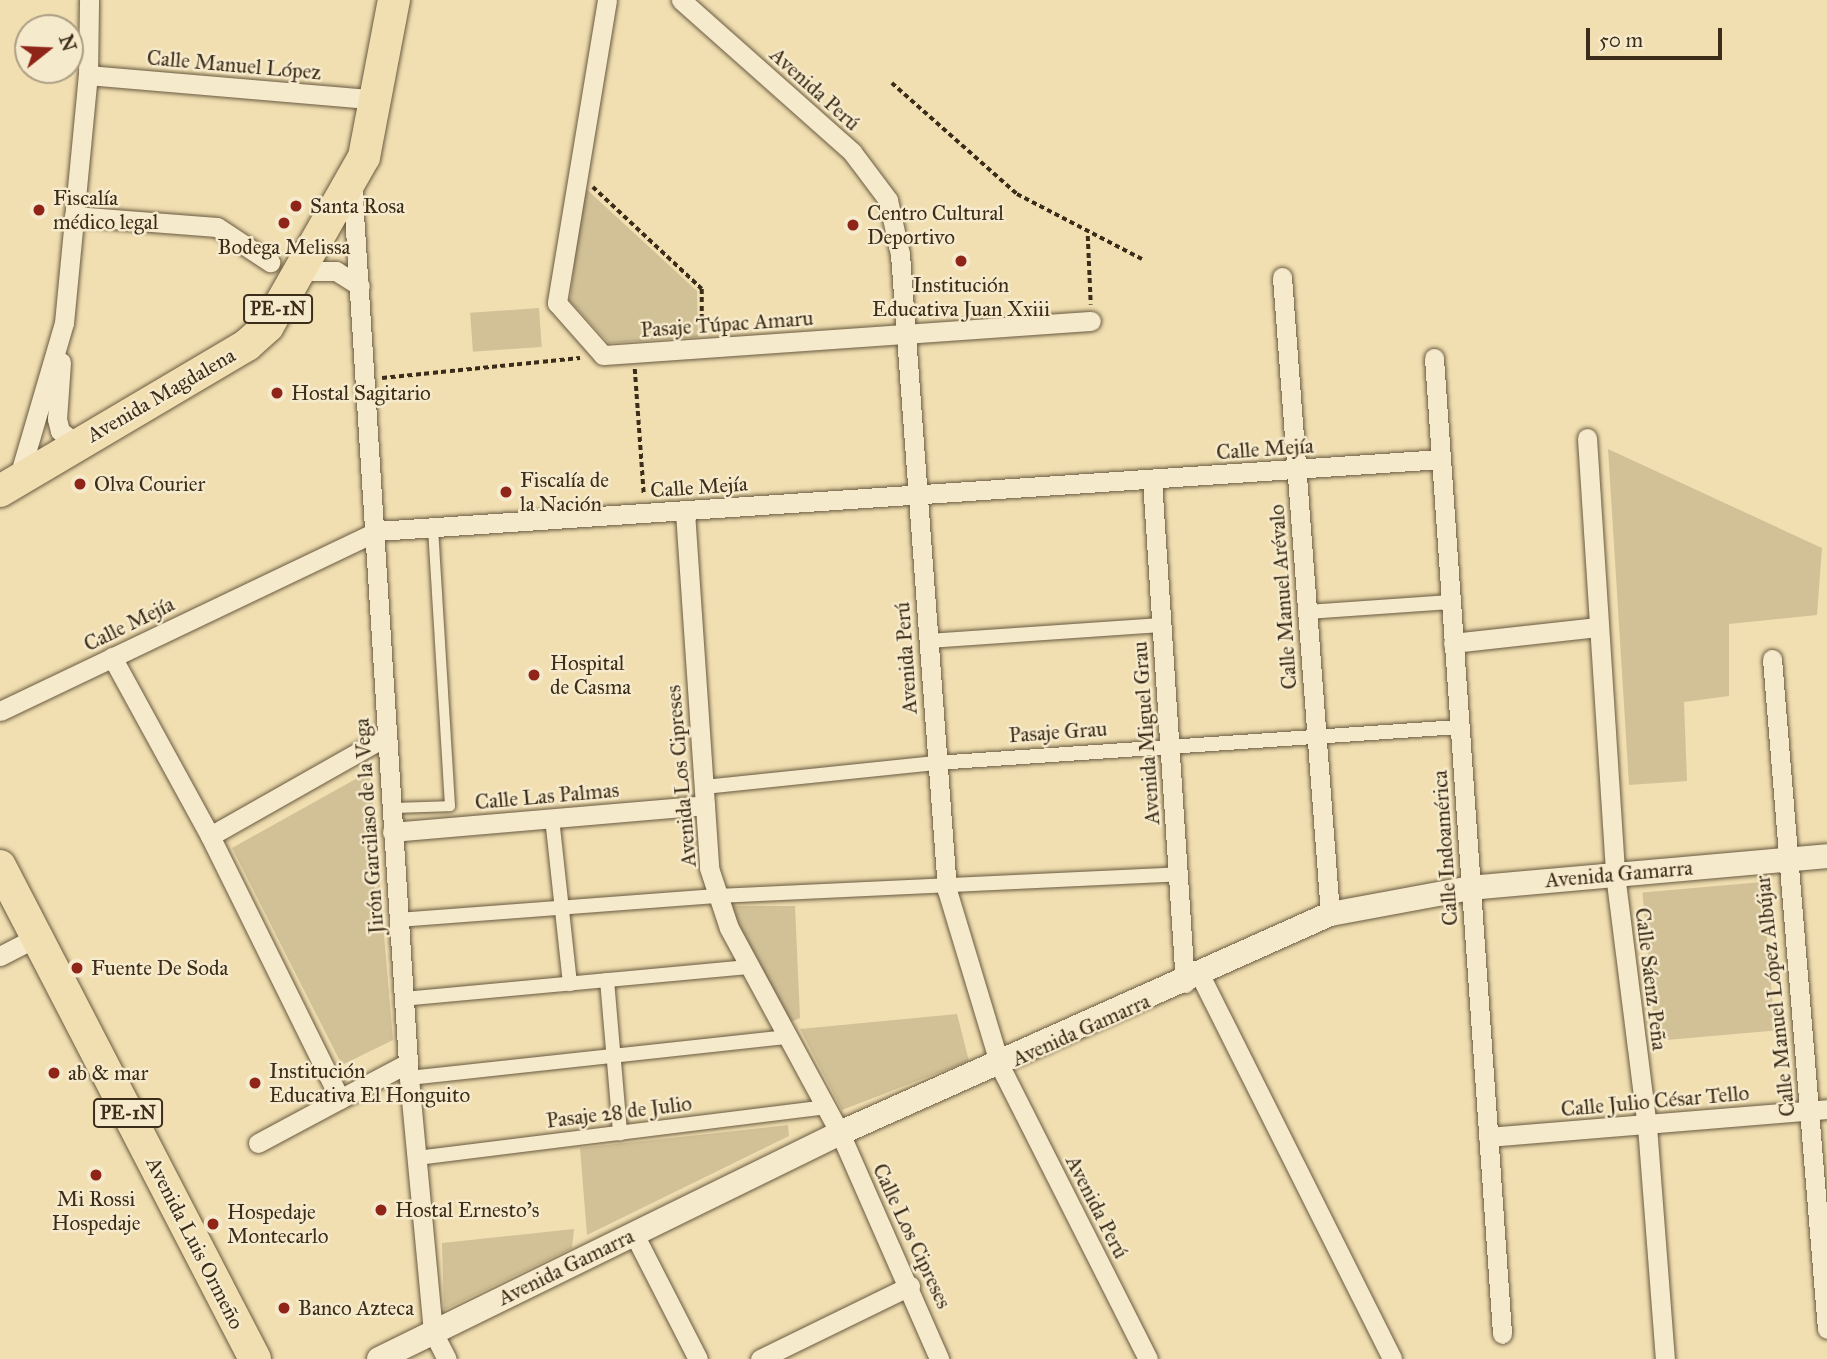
<!DOCTYPE html>
<html>
<head>
<meta charset="utf-8">
<style>
  body { margin:0 }
  #map { position:relative; width:1827px; height:1359px; overflow:hidden; background:#f1dfb1; font-family:"IM FELL Great Primer",serif }
  div>[style] { position:absolute }
  [style*='--x'] { left:calc(var(--x)*1px); top:calc(var(--y)*1px); width:calc(var(--w)*1px); rotate:calc(var(--a)*1deg) }
  .green>* { inset:0; background:#d2c197; transform-origin:0 0 }
  .path>* { height:3.5px; margin-top:-1.75px; transform-origin:0; background:repeating-linear-gradient(90deg,#3c2d1a 0 5px,transparent 0 8.5px) }
  .roads { filter:drop-shadow(0 0 2px #695a40) drop-shadow(0 0 2px #695a40) }
  .service>* { height:10px; margin:-5px; padding:0 5px; transform-origin:5px; border-radius:5px; background:#f6eacc }
  .pedestrian>* { height:14px; margin:-7px; padding:0 7px; transform-origin:7px; border-radius:7px; background:#f6eacc }
  .minor>* { height:19px; margin:-9.5px; padding:0 9.5px; transform-origin:9.5px; border-radius:9.5px; background:#f6eacc }
  .tertiary>* { height:24px; margin:-12px; padding:0 12px; transform-origin:12px; border-radius:12px; background:#f6eacc }
  .trunk>* { height:32px; margin:-16px; padding:0 16px; transform-origin:16px; border-radius:16px; background:#f1dfb1 }
  .dots>* { width:19px; height:19px; translate:-50% -50%; box-sizing:border-box; border:4px solid #f6eacc; border-radius:50% }
  span { translate:-50% -50%; white-space:nowrap; text-align:center; line-height:1.15; -webkit-text-stroke:5px #f6eacc; paint-order:stroke }
  .shield-label span { padding:2px 5px; background:#f6eacc; border:2px solid; border-radius:5px; -webkit-text-stroke-width:0 }
  .shield-label { font-size:19px; color:#3c2d1a; font-weight:700 }
  .street-label { font-size:21px; color:#3c2d1a }
  .poi-label { font-size:21px; color:#3c2d1a }
  .left { translate:0 -50%; text-align:left }
  .north { position:absolute; left:14px; top:14px; width:70px; height:70px; box-sizing:border-box; background:#f6eacc; border:2px solid #ac9e85; border-radius:50%; rotate:72deg; font-size:19px; font-weight:700; line-height:28px; text-align:center; color:#3c2d1a }
  .north::after { content:''; display:block; margin:auto; width:24px; height:32px; background:#8f2418; clip-path:polygon(50% 0,100% 100%,50% 72%,0 100%) }
  .scale { position:absolute; left:1586px; top:28px; width:136px; height:32px; box-sizing:border-box; border:4px solid #3c2d1a; border-top:0; padding-left:9px; font-size:21px; line-height:24px; white-space:nowrap; color:#3c2d1a; -webkit-text-stroke:5px #f6eacc; paint-order:stroke }
</style>
</head>
<body>
<div id="map">
  <div class="green">
    <div style="clip-path:polygon(583px 186px,697px 291px,698px 337px,609px 343px,570px 301px)"></div>
    <div style="left:539px;top:308px;width:39px;height:69px;rotate:86deg"></div>
    <div style="clip-path:polygon(1608px 449px,1822px 548px,1817px 615px,1729px 624px,1729px 696px,1684px 702px,1687px 781px,1629px 785px)"></div>
    <div style="clip-path:polygon(370px 771px,393px 1040px,342px 1065px,232px 848px)"></div>
    <div style="left:1762px;top:882px;width:149px;height:120px;rotate:85deg"></div>
    <div style="clip-path:polygon(730px 906px,795px 906px,800px 1018px,788px 1023px)"></div>
    <div style="clip-path:polygon(957px 1014px,969px 1061px,842px 1110px,800px 1029px)"></div>
    <div style="clip-path:polygon(788px 1125px,789px 1136px,587px 1235px,580px 1148px)"></div>
    <div style="clip-path:polygon(574px 1229px,572px 1248px,444px 1310px,442px 1243px)"></div>
  </div>
  <div class="path">
    <div style="--x:892;--y:83;--w:167;--a:41.6"></div>
    <div style="--x:1017;--y:194;--w:141;--a:27.5"></div>
    <div style="--x:593;--y:187;--w:149;--a:43.1"></div>
    <div style="--x:702;--y:289;--w:43;--a:90"></div>
    <div style="--x:1088;--y:236;--w:69;--a:87.5"></div>
    <div style="--x:635;--y:369;--w:125;--a:85.9"></div>
    <div style="--x:382;--y:378;--w:199;--a:-5.8"></div>
  </div>
  <div class="roads">
    <div class="service">
      <div style="--x:391;--y:808;--w:59;--a:-1.9"></div>
      <div style="--x:450;--y:806;--w:280;--a:-93.5"></div>
    </div>
    <div class="pedestrian">
      <div style="--x:1307;--y:612;--w:144;--a:-4"></div>
      <div style="--x:928;--y:641;--w:234;--a:-3.9"></div>
      <div style="--x:704;--y:787;--w:233;--a:-5.9"></div>
      <div style="--x:936;--y:763;--w:524;--a:-3.94"></div>
      <div style="--x:552;--y:818;--w:167;--a:83.8"></div>
      <div style="--x:398;--y:920;--w:322;--a:-4.3"></div>
      <div style="--x:719;--y:896;--w:460;--a:-2.7"></div>
      <div style="--x:607;--y:980;--w:154;--a:85.1"></div>
      <div style="--x:403;--y:999;--w:348;--a:-5.3"></div>
      <div style="--x:409;--y:1078;--w:381;--a:-6.2"></div>
      <div style="--x:417;--y:1158;--w:411;--a:-7.1"></div>
    </div>
    <div class="minor">
      <div style="--x:607;--y:0;--w:307;--a:99.4"></div>
      <div style="--x:557;--y:303;--w:69;--a:48.5"></div>
      <div style="--x:603;--y:355;--w:489;--a:-4"></div>
      <div style="--x:681;--y:0;--w:229;--a:41.6"></div>
      <div style="--x:852;--y:152;--w:60;--a:53.1"></div>
      <div style="--x:888;--y:200;--w:55;--a:77.5"></div>
      <div style="--x:900;--y:254;--w:638;--a:85.77"></div>
      <div style="--x:947;--y:890;--w:184;--a:73.2"></div>
      <div style="--x:1000;--y:1066;--w:328;--a:63.2"></div>
      <div style="--x:88;--y:75;--w:290;--a:4.9"></div>
      <div style="--x:352;--y:182;--w:898;--a:86.36"></div>
      <div style="--x:409;--y:1078;--w:255;--a:84.6"></div>
      <div style="--x:433;--y:1332;--w:30;--a:63"></div>
      <div style="--x:74;--y:216;--w:143;--a:4.4"></div>
      <div style="--x:217;--y:227;--w:64;--a:33.4"></div>
      <div style="--x:298;--y:271;--w:38;--a:0"></div>
      <div style="--x:336;--y:271;--w:28;--a:32"></div>
      <div style="--x:1282;--y:277;--w:639;--a:85.69"></div>
      <div style="--x:1434;--y:358;--w:978;--a:86.01"></div>
      <div style="--x:61;--y:362;--w:57;--a:94"></div>
      <div style="--x:57;--y:419;--w:12;--a:76"></div>
      <div style="--x:60;--y:431;--w:21;--a:37"></div>
      <div style="--x:1587;--y:438;--w:437;--a:86.3"></div>
      <div style="--x:1615;--y:874;--w:254;--a:82.8"></div>
      <div style="--x:1647;--y:1126;--w:234;--a:85.6"></div>
      <div style="--x:18;--y:480;--w:164;--a:-73.7"></div>
      <div style="--x:64;--y:323;--w:249;--a:-84.5"></div>
      <div style="--x:88;--y:75;--w:75;--a:-89.2"></div>
      <div style="--x:1152;--y:480;--w:504;--a:86.25"></div>
      <div style="--x:685;--y:512;--w:357;--a:86.1"></div>
      <div style="--x:709;--y:868;--w:63;--a:71.6"></div>
      <div style="--x:729;--y:928;--w:233;--a:61.6"></div>
      <div style="--x:840;--y:1133;--w:247;--a:66.3"></div>
      <div style="--x:1453;--y:643;--w:145;--a:-6.3"></div>
      <div style="--x:112;--y:657;--w:204;--a:61.3"></div>
      <div style="--x:1772;--y:659;--w:672;--a:85.31"></div>
      <div style="--x:0;--y:711;--w:418;--a:-25.5"></div>
      <div style="--x:377;--y:531;--w:1066;--a:-3.87"></div>
      <div style="--x:385;--y:737;--w:201;--a:150.5"></div>
      <div style="--x:210;--y:836;--w:293;--a:63.7"></div>
      <div style="--x:340;--y:1099;--w:77;--a:-27.9"></div>
      <div style="--x:392;--y:832;--w:314;--a:-4.9"></div>
      <div style="--x:0;--y:956;--w:42;--a:-27.2"></div>
      <div style="--x:1200;--y:975;--w:429;--a:63.4"></div>
      <div style="--x:1488;--y:1137;--w:340;--a:-4.7"></div>
      <div style="--x:258;--y:1143;--w:93;--a:-28.2"></div>
      <div style="--x:634;--y:1234;--w:140;--a:62.9"></div>
      <div style="--x:760;--y:1359;--w:167;--a:-26"></div>
    </div>
    <div class="tertiary">
      <div style="--x:379;--y:1359;--w:513;--a:-26.12"></div>
      <div style="--x:840;--y:1133;--w:537;--a:-24.08"></div>
      <div style="--x:1330;--y:914;--w:142;--a:-10.5"></div>
      <div style="--x:1470;--y:888;--w:358;--a:-5.1"></div>
    </div>
    <div class="trunk">
      <div style="--x:0;--y:491;--w:287;--a:-30.6"></div>
      <div style="--x:247;--y:345;--w:28;--a:-42"></div>
      <div style="--x:268;--y:326;--w:194;--a:-60.4"></div>
      <div style="--x:364;--y:157;--w:160;--a:-79.2"></div>
      <div style="--x:0;--y:866;--w:555;--a:62.65"></div>
    </div>
  </div>
  <div class="dots">
    <div style="left:296px;top:206px;background:#8f2418"></div>
    <div style="left:39px;top:210px;background:#8f2418"></div>
    <div style="left:284px;top:223px;background:#8f2418"></div>
    <div style="left:853px;top:225px;background:#8f2418"></div>
    <div style="left:961px;top:261px;background:#8f2418"></div>
    <div style="left:277px;top:393px;background:#8f2418"></div>
    <div style="left:80px;top:484px;background:#8f2418"></div>
    <div style="left:506px;top:492px;background:#8f2418"></div>
    <div style="left:534px;top:675px;background:#8f2418"></div>
    <div style="left:77px;top:968px;background:#8f2418"></div>
    <div style="left:54px;top:1073px;background:#8f2418"></div>
    <div style="left:255px;top:1083px;background:#8f2418"></div>
    <div style="left:96px;top:1175px;background:#8f2418"></div>
    <div style="left:381px;top:1210px;background:#8f2418"></div>
    <div style="left:213px;top:1224px;background:#8f2418"></div>
    <div style="left:284px;top:1308px;background:#8f2418"></div>
  </div>
  <div class="shield-label">
    <span style="left:278px;top:309px">PE-1N</span>
    <span style="left:128px;top:1113px">PE-1N</span>
  </div>
  <div class="street-label">
    <span style="left:234px;top:65px;rotate:5deg">Calle Manuel López</span>
    <span style="left:815px;top:89px;rotate:42deg">Avenida Perú</span>
    <span style="left:727px;top:324px;rotate:-4deg">Pasaje Túpac Amaru</span>
    <span style="left:161px;top:395px;rotate:-30deg">Avenida Magdalena</span>
    <span style="left:1265px;top:449px;rotate:-4deg">Calle Mejía</span>
    <span style="left:699px;top:487px;rotate:-4deg">Calle Mejía</span>
    <span style="left:1283px;top:597px;rotate:-94deg">Calle Manuel Arévalo</span>
    <span style="left:129px;top:624px;rotate:-26deg">Calle Mejía</span>
    <span style="left:906px;top:658px;rotate:-94deg">Avenida Perú</span>
    <span style="left:1058px;top:732px;rotate:-4deg">Pasaje Grau</span>
    <span style="left:1146px;top:733px;rotate:-94deg">Avenida Miguel Grau</span>
    <span style="left:681px;top:776px;rotate:-95deg">Avenida Los Cipreses</span>
    <span style="left:547px;top:796px;rotate:-5deg">Calle Las Palmas</span>
    <span style="left:369px;top:826px;rotate:-94deg">Jirón Garcilaso de la Vega</span>
    <span style="left:1445px;top:848px;rotate:-94deg">Calle Indoamérica</span>
    <span style="left:1619px;top:874px;rotate:-5deg">Avenida Gamarra</span>
    <span style="left:1651px;top:979px;rotate:83deg">Calle Sáenz Peña</span>
    <span style="left:1775px;top:996px;rotate:-96deg">Calle Manuel López Albújar</span>
    <span style="left:1081px;top:1030px;rotate:-24deg">Avenida Gamarra</span>
    <span style="left:1655px;top:1101px;rotate:-5deg">Calle Julio César Tello</span>
    <span style="left:619px;top:1112px;rotate:-7deg">Pasaje 28 de Julio</span>
    <span style="left:1097px;top:1207px;rotate:63deg">Avenida Perú</span>
    <span style="left:912px;top:1236px;rotate:65deg">Calle Los Cipreses</span>
    <span style="left:195px;top:1243px;rotate:63deg">Avenida Luis Ormeño</span>
    <span style="left:566px;top:1267px;rotate:-26deg">Avenida Gamarra</span>
  </div>
  <div class="poi-label">
    <span class="left" style="left:53px;top:210px">Fiscalía<br>médico legal</span>
    <span class="left" style="left:310px;top:206px">Santa Rosa</span>
    <span class="left" style="left:867px;top:225px">Centro Cultural<br>Deportivo</span>
    <span style="left:284px;top:247px">Bodega Melissa</span>
    <span style="left:961px;top:297px">Institución<br>Educativa Juan Xxiii</span>
    <span class="left" style="left:291px;top:393px">Hostal Sagitario</span>
    <span class="left" style="left:520px;top:492px">Fiscalía de<br>la Nación</span>
    <span class="left" style="left:94px;top:484px">Olva Courier</span>
    <span class="left" style="left:550px;top:675px">Hospital<br>de Casma</span>
    <span class="left" style="left:91px;top:968px">Fuente De Soda</span>
    <span class="left" style="left:269px;top:1083px">Institución<br>Educativa El Honguito</span>
    <span class="left" style="left:68px;top:1073px">ab &amp; mar</span>
    <span style="left:96px;top:1211px">Mi Rossi<br>Hospedaje</span>
    <span class="left" style="left:395px;top:1210px">Hostal Ernesto's</span>
    <span class="left" style="left:227px;top:1224px">Hospedaje<br>Montecarlo</span>
    <span class="left" style="left:298px;top:1308px">Banco Azteca</span>
  </div>
  <div class="north">N</div>
  <div class="scale">50 m</div>
</div>
</body>
</html>
